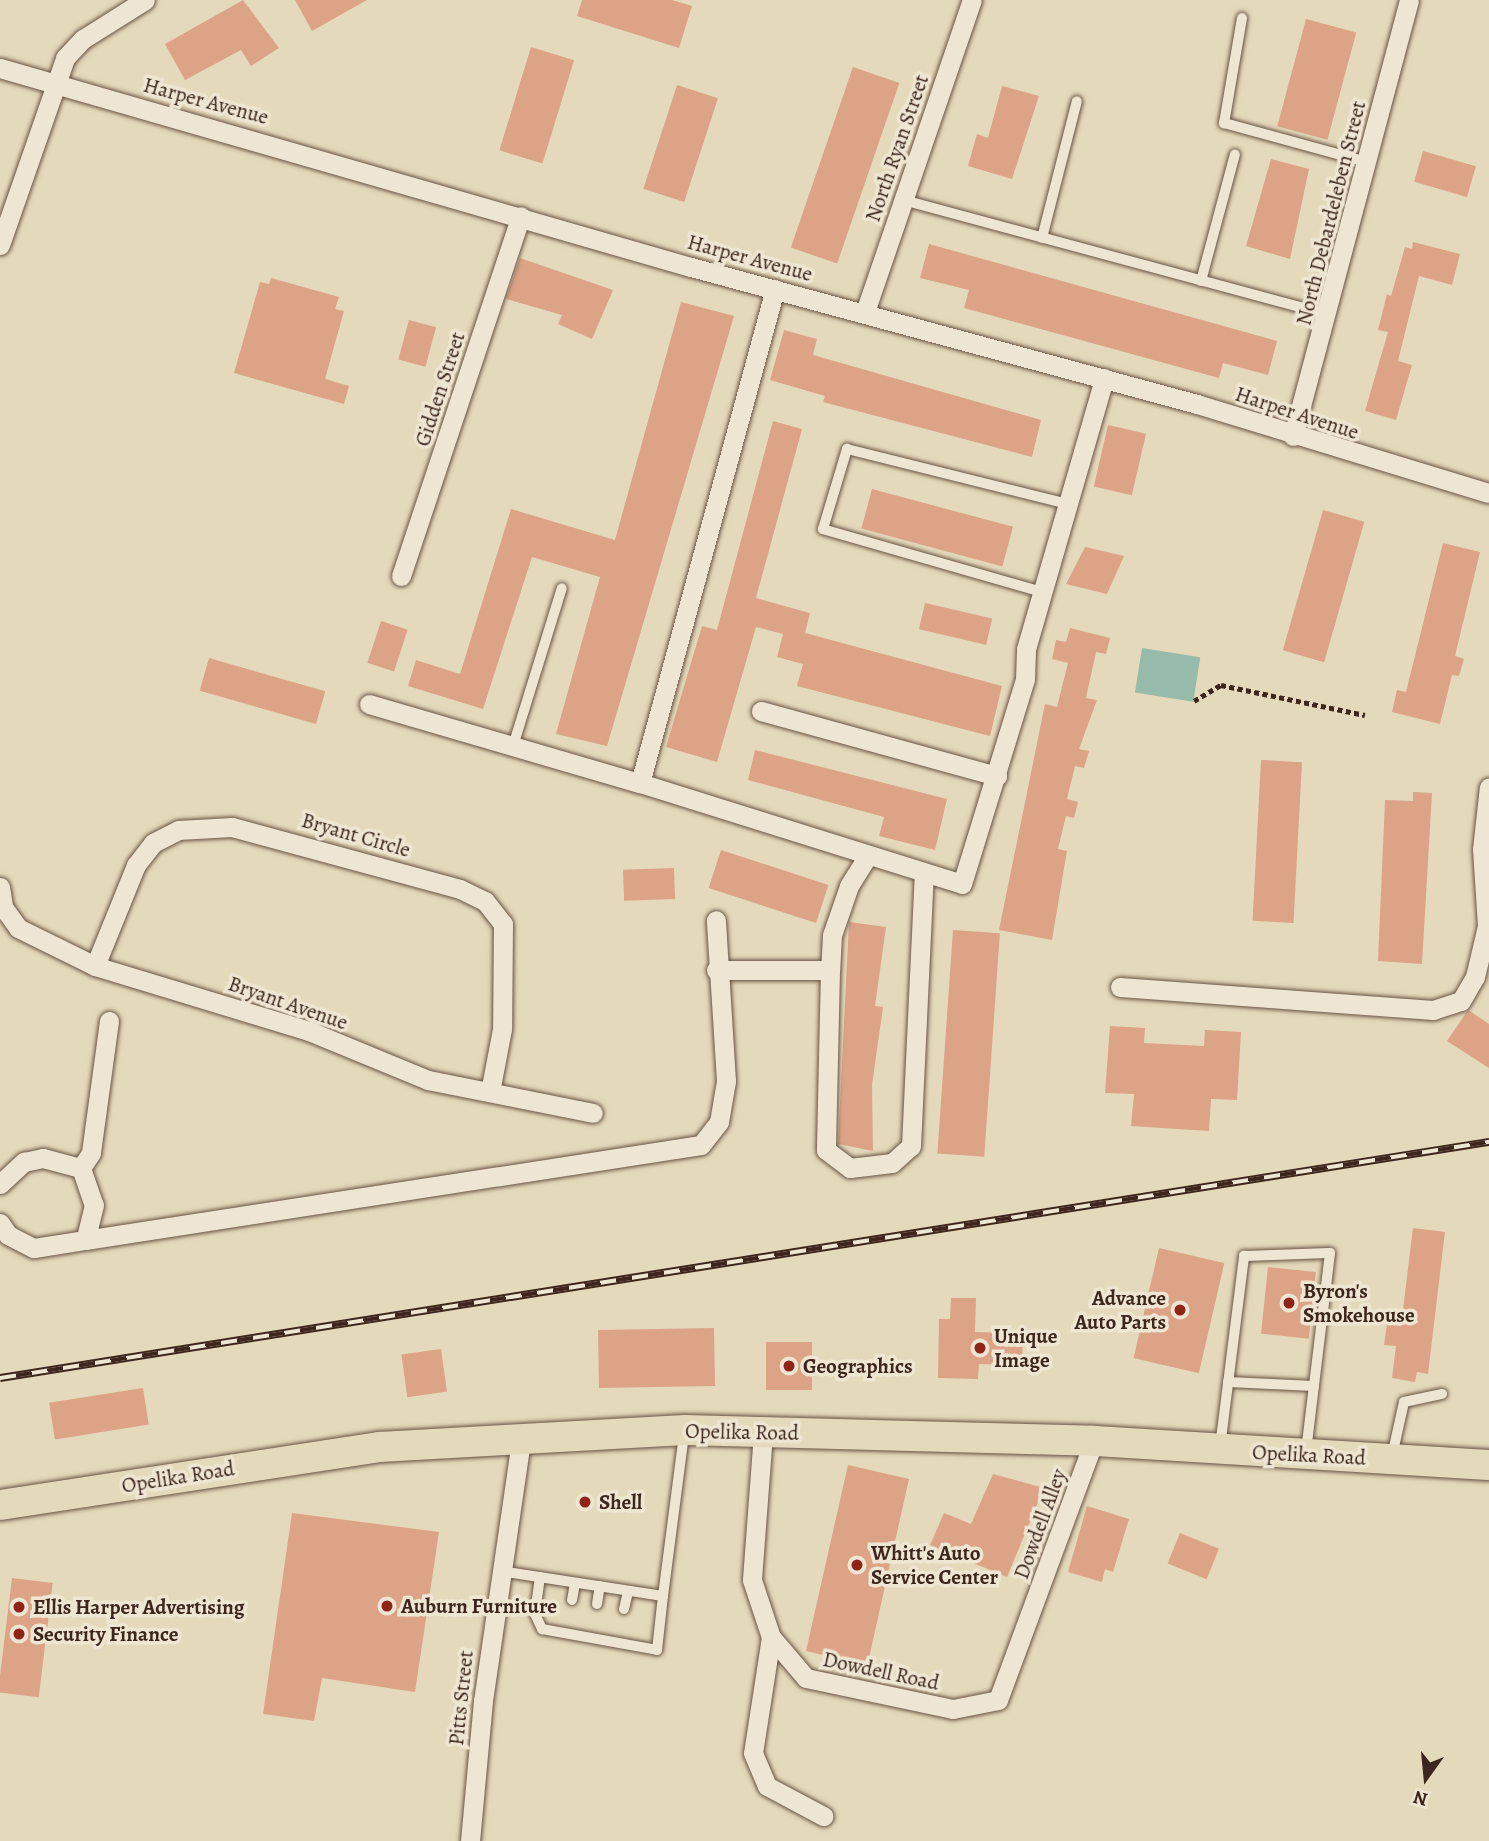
<!DOCTYPE html>
<html>
<head>
<meta charset="utf-8">
<style>
  body { margin:0 }
  #map { position:relative; width:1489px; height:1841px; overflow:hidden; background:#e5d9bb; font-family:Alegreya,serif }
  div>[style] { position:absolute }
  [style*='--x'] { left:calc(var(--x)*1px); top:calc(var(--y)*1px); width:calc(var(--w)*1px); rotate:calc(var(--a)*1deg) }
  .water>* { inset:0; background:#97bbaa; transform-origin:0 0 }
  .building>* { inset:0; background:#dca387; transform-origin:0 0 }
  .path>* { height:4.5px; margin-top:-2.25px; transform-origin:0; background:repeating-linear-gradient(90deg,#3d261d 0 5px,transparent 0 8.5px) }
  .roads { filter:drop-shadow(0 0 2px #675344) drop-shadow(0 0 2px #675344) }
  .service>* { height:10px; margin:-5px; padding:0 5px; transform-origin:5px; border-radius:5px; background:#eee6d3 }
  .minor>* { height:19px; margin:-9.5px; padding:0 9.5px; transform-origin:9.5px; border-radius:9.5px; background:#eee6d3 }
  .primary>* { height:30px; margin:-15px; padding:0 15px; transform-origin:15px; border-radius:15px; background:#e5d9bb }
  .rail>* { height:8px; margin-top:-4px; transform-origin:0; background:repeating-linear-gradient(90deg,#eee6d3 0 16px,#3d261d 0 32px); box-sizing:border-box; border-block:2px solid #3d261d }
  .dots>* { width:19px; height:19px; translate:-50% -50%; box-sizing:border-box; border:4px solid #eee6d3; border-radius:50% }
  span { translate:-50% -50%; white-space:nowrap; text-align:center; line-height:1.15; -webkit-text-stroke:7px #eee6d3; paint-order:stroke }
  .street-label { font-size:21px; color:#3d261d }
  .poi-label { font-size:21px; color:#3d261d; font-weight:700 }
  .left { translate:0 -50%; text-align:left }
  .right { translate:-100% -50%; text-align:right }
  .north { position:absolute; left:1391px; top:1743px; width:70px; height:70px; -webkit-text-stroke:5px #eee6d3; paint-order:stroke; rotate:195deg; font-size:19px; font-weight:700; line-height:28px; text-align:center; color:#3d261d }
  .north::after { content:''; display:block; margin:auto; width:24px; height:32px; background:#3d261d; clip-path:polygon(50% 0,100% 100%,50% 72%,0 100%) }
</style>
</head>
<body>
<div id="map">
  <div class="water">
    <div style="left:1142px;top:648px;width:59px;height:45px;rotate:9deg"></div>
  </div>
  <div class="building">
    <div style="clip-path:polygon(243px 0,279px 48px,251px 66px,241px 50px,185px 80px,165px 44px)"></div>
    <div style="clip-path:polygon(295px 0,367px 0,312px 31px)"></div>
    <div style="clip-path:polygon(582px 0,672px 0,692px 6px,679px 48px,577px 16px)"></div>
    <div style="left:1306px;top:19px;width:52px;height:111px;rotate:15deg"></div>
    <div style="left:531px;top:47px;width:45px;height:108px;rotate:17deg"></div>
    <div style="left:853px;top:67px;width:49px;height:191px;rotate:19deg"></div>
    <div style="left:677px;top:85px;width:43px;height:109px;rotate:18deg"></div>
    <div style="clip-path:polygon(1002px 86px,1039px 96px,1012px 179px,968px 166px,977px 134px,988px 138px)"></div>
    <div style="left:1423px;top:151px;width:55px;height:32px;rotate:16deg"></div>
    <div style="clip-path:polygon(1271px 159px,1309px 169px,1290px 259px,1246px 246px)"></div>
    <div style="clip-path:polygon(1413px 242px,1460px 254px,1452px 285px,1419px 276px,1398px 361px,1412px 365px,1396px 420px,1365px 411px,1388px 332px,1378px 330px,1387px 294px,1391px 296px,1405px 247px,1412px 249px)"></div>
    <div style="clip-path:polygon(929px 244px,1277px 341px,1268px 375px,1223px 363px,1219px 378px,964px 308px,969px 290px,920px 278px)"></div>
    <div style="clip-path:polygon(520px 258px,613px 290px,592px 339px,558px 324px,562px 315px,506px 299px)"></div>
    <div style="clip-path:polygon(271px 278px,339px 297px,335px 309px,344px 311px,325px 379px,349px 386px,344px 404px,234px 373px,260px 282px,269px 284px)"></div>
    <div style="clip-path:polygon(681px 302px,734px 316px,607px 746px,556px 734px,600px 577px,532px 557px,483px 709px,408px 686px,416px 660px,460px 674px,511px 509px,615px 540px)"></div>
    <div style="left:409px;top:320px;width:28px;height:41px;rotate:15deg"></div>
    <div style="clip-path:polygon(784px 330px,817px 339px,813px 355px,1041px 420px,1032px 457px,823px 402px,825px 396px,770px 380px)"></div>
    <div style="clip-path:polygon(773px 421px,802px 429px,756px 598px,810px 613px,805px 633px,1002px 686px,990px 736px,797px 686px,803px 664px,777px 657px,783px 634px,756px 627px,717px 762px,666px 747px,702px 626px,717px 630px)"></div>
    <div style="left:1108px;top:425px;width:39px;height:63px;rotate:13deg"></div>
    <div style="left:872px;top:489px;width:146px;height:41px;rotate:15deg"></div>
    <div style="left:1323px;top:510px;width:43px;height:146px;rotate:16deg"></div>
    <div style="clip-path:polygon(1443px 543px,1480px 552px,1455px 656px,1464px 659px,1459px 676px,1452px 675px,1440px 724px,1392px 712px,1397px 690px,1406px 692px)"></div>
    <div style="clip-path:polygon(1085px 547px,1124px 556px,1107px 594px,1066px 584px)"></div>
    <div style="left:925px;top:603px;width:69px;height:27px;rotate:13deg"></div>
    <div style="left:381px;top:621px;width:28px;height:44px;rotate:18deg"></div>
    <div style="clip-path:polygon(1070px 628px,1110px 638px,1106px 654px,1096px 652px,1086px 698px,1097px 700px,1079px 749px,1089px 751px,1084px 768px,1075px 766px,1067px 799px,1078px 802px,1074px 818px,1066px 816px,1058px 849px,1067px 851px,1052px 940px,999px 930px,1045px 704px,1057px 707px,1068px 663px,1052px 659px,1056px 640px,1066px 642px)"></div>
    <div style="left:209px;top:658px;width:121px;height:34px;rotate:16deg"></div>
    <div style="clip-path:polygon(755px 750px,947px 799px,935px 850px,879px 836px,884px 817px,748px 780px)"></div>
    <div style="left:1261px;top:760px;width:41px;height:161px;rotate:3deg"></div>
    <div style="clip-path:polygon(1413px 792px,1432px 793px,1422px 964px,1378px 961px,1385px 800px,1413px 801px)"></div>
    <div style="left:721px;top:850px;width:113px;height:40px;rotate:18deg"></div>
    <div style="left:674px;top:868px;width:31px;height:51px;rotate:88deg"></div>
    <div style="clip-path:polygon(849px 922px,886px 927px,875px 1006px,883px 1007px,872px 1085px,873px 1151px,838px 1144px)"></div>
    <div style="left:953px;top:930px;width:47px;height:224px;rotate:4deg"></div>
    <div style="clip-path:polygon(1468px 1010px,1489px 1024px,1489px 1068px,1447px 1041px)"></div>
    <div style="clip-path:polygon(1110px 1026px,1145px 1028px,1144px 1043px,1204px 1046px,1205px 1030px,1241px 1032px,1237px 1100px,1211px 1099px,1209px 1131px,1131px 1126px,1134px 1094px,1105px 1093px)"></div>
    <div style="clip-path:polygon(1413px 1228px,1445px 1232px,1428px 1374px,1417px 1372px,1415px 1382px,1392px 1378px,1396px 1346px,1384px 1345px,1387px 1324px,1401px 1326px)"></div>
    <div style="left:1159px;top:1248px;width:67px;height:113px;rotate:13deg"></div>
    <div style="left:1268px;top:1267px;width:48px;height:67px;rotate:6deg"></div>
    <div style="clip-path:polygon(951px 1298px,976px 1298px,975px 1332px,1023px 1333px,1022px 1365px,979px 1364px,978px 1379px,938px 1378px,939px 1319px,950px 1319px)"></div>
    <div style="left:714px;top:1328px;width:58px;height:116px;rotate:89deg"></div>
    <div style="left:766px;top:1342px;width:46px;height:48px"></div>
    <div style="left:441px;top:1349px;width:43px;height:40px;rotate:82deg"></div>
    <div style="left:143px;top:1388px;width:37px;height:95px;rotate:81deg"></div>
    <div style="clip-path:polygon(848px 1465px,909px 1479px,869px 1658px,862px 1664px,806px 1651px)"></div>
    <div style="clip-path:polygon(993px 1474px,1044px 1488px,1007px 1577px,930px 1545px,944px 1513px,971px 1524px)"></div>
    <div style="clip-path:polygon(1087px 1506px,1129px 1519px,1113px 1572px,1105px 1569px,1102px 1582px,1068px 1572px)"></div>
    <div style="clip-path:polygon(292px 1513px,439px 1532px,415px 1692px,322px 1678px,314px 1721px,263px 1714px)"></div>
    <div style="left:1180px;top:1533px;width:42px;height:33px;rotate:22deg"></div>
    <div style="left:12px;top:1578px;width:41px;height:115px;rotate:7deg"></div>
  </div>
  <div class="path">
    <div style="--x:1194;--y:701;--w:31;--a:-31"></div>
    <div style="--x:1221;--y:685;--w:147;--a:11.8"></div>
  </div>
  <div class="roads">
    <div class="service">
      <div style="--x:1242;--y:18;--w:107;--a:99.7"></div>
      <div style="--x:1224;--y:123;--w:148;--a:15.3"></div>
      <div style="--x:903;--y:200;--w:440;--a:15.1"></div>
      <div style="--x:1042;--y:238;--w:141;--a:-75.7"></div>
      <div style="--x:1201;--y:281;--w:131;--a:-75"></div>
      <div style="--x:1042;--y:592;--w:228;--a:-164"></div>
      <div style="--x:823;--y:529;--w:84;--a:-73.3"></div>
      <div style="--x:847;--y:449;--w:228;--a:14"></div>
      <div style="--x:513;--y:746;--w:165;--a:-72.8"></div>
      <div style="--x:1228;--y:1382;--w:86;--a:2.7"></div>
      <div style="--x:1220;--y:1447;--w:193;--a:-82.8"></div>
      <div style="--x:1244;--y:1256;--w:86;--a:-2"></div>
      <div style="--x:1330;--y:1253;--w:200;--a:96.9"></div>
      <div style="--x:1392;--y:1456;--w:55;--a:-77.5"></div>
      <div style="--x:1404;--y:1402;--w:39;--a:-12"></div>
      <div style="--x:500;--y:1571;--w:165;--a:8.7"></div>
      <div style="--x:663;--y:1596;--w:162;--a:-82.6"></div>
      <div style="--x:540;--y:1577;--w:37;--a:98"></div>
      <div style="--x:535;--y:1614;--w:17;--a:65"></div>
      <div style="--x:542;--y:1629;--w:117;--a:10.3"></div>
      <div style="--x:657;--y:1650;--w:54;--a:-83.7"></div>
      <div style="--x:572;--y:1600;--w:17;--a:-80"></div>
      <div style="--x:597;--y:1604;--w:18;--a:-81"></div>
      <div style="--x:624;--y:1609;--w:18;--a:-77"></div>
    </div>
    <div class="minor">
      <div style="--x:0;--y:68;--w:719;--a:16.07"></div>
      <div style="--x:691;--y:267;--w:524;--a:15.15"></div>
      <div style="--x:1197;--y:404;--w:305;--a:17"></div>
      <div style="--x:0;--y:245;--w:198;--a:-70.8"></div>
      <div style="--x:65;--y:58;--w:26;--a:-47"></div>
      <div style="--x:83;--y:39;--w:73;--a:-32.2"></div>
      <div style="--x:865;--y:312;--w:330;--a:-71.1"></div>
      <div style="--x:1293;--y:436;--w:451;--a:-75.1"></div>
      <div style="--x:401;--y:576;--w:379;--a:-71.6"></div>
      <div style="--x:369;--y:704;--w:282;--a:16.3"></div>
      <div style="--x:640;--y:783;--w:512;--a:-74.72"></div>
      <div style="--x:761;--y:711;--w:245;--a:15.4"></div>
      <div style="--x:640;--y:783;--w:337;--a:17.4"></div>
      <div style="--x:962;--y:884;--w:214;--a:-72.9"></div>
      <div style="--x:1025;--y:679;--w:30;--a:-88"></div>
      <div style="--x:1026;--y:649;--w:282;--a:-73.9"></div>
      <div style="--x:867;--y:857;--w:34;--a:122"></div>
      <div style="--x:849;--y:886;--w:52;--a:109.1"></div>
      <div style="--x:832;--y:935;--w:35;--a:93"></div>
      <div style="--x:830;--y:970;--w:180;--a:91.3"></div>
      <div style="--x:826;--y:1150;--w:30;--a:37"></div>
      <div style="--x:850;--y:1168;--w:42;--a:-6.8"></div>
      <div style="--x:892;--y:1163;--w:25;--a:-42"></div>
      <div style="--x:911;--y:1146;--w:273;--a:-87.3"></div>
      <div style="--x:0;--y:887;--w:20;--a:81"></div>
      <div style="--x:3;--y:907;--w:26;--a:54"></div>
      <div style="--x:18;--y:928;--w:86;--a:26.3"></div>
      <div style="--x:95;--y:966;--w:224;--a:16.9"></div>
      <div style="--x:309;--y:1031;--w:129;--a:22.4"></div>
      <div style="--x:428;--y:1080;--w:168;--a:11.3"></div>
      <div style="--x:95;--y:966;--w:109;--a:-67.9"></div>
      <div style="--x:136;--y:865;--w:28;--a:-52"></div>
      <div style="--x:153;--y:843;--w:28;--a:-27"></div>
      <div style="--x:178;--y:830;--w:54;--a:-3.2"></div>
      <div style="--x:232;--y:827;--w:236;--a:15.2"></div>
      <div style="--x:460;--y:889;--w:28;--a:26"></div>
      <div style="--x:485;--y:901;--w:29;--a:52"></div>
      <div style="--x:503;--y:924;--w:105;--a:90.5"></div>
      <div style="--x:502;--y:1029;--w:64;--a:100.8"></div>
      <div style="--x:716;--y:970;--w:114;--a:0"></div>
      <div style="--x:1120;--y:987;--w:314;--a:4.2"></div>
      <div style="--x:1433;--y:1010;--w:29;--a:-18"></div>
      <div style="--x:1461;--y:1001;--w:28;--a:-60"></div>
      <div style="--x:1475;--y:977;--w:52;--a:-76.8"></div>
      <div style="--x:1487;--y:926;--w:77;--a:-93.7"></div>
      <div style="--x:1482;--y:849;--w:62;--a:-83.6"></div>
      <div style="--x:109;--y:1021;--w:133;--a:97.8"></div>
      <div style="--x:91;--y:1153;--w:18;--a:124"></div>
      <div style="--x:81;--y:1168;--w:39;--a:71"></div>
      <div style="--x:94;--y:1205;--w:36;--a:104"></div>
      <div style="--x:85;--y:1240;--w:623;--a:-8.77"></div>
      <div style="--x:701;--y:1145;--w:29;--a:-52"></div>
      <div style="--x:719;--y:1122;--w:42;--a:-80.3"></div>
      <div style="--x:726;--y:1081;--w:161;--a:-93.6"></div>
      <div style="--x:0;--y:1184;--w:33;--a:-43"></div>
      <div style="--x:24;--y:1162;--w:19;--a:-12"></div>
      <div style="--x:43;--y:1158;--w:39;--a:15"></div>
      <div style="--x:0;--y:1223;--w:14;--a:56"></div>
      <div style="--x:8;--y:1235;--w:29;--a:27"></div>
      <div style="--x:34;--y:1248;--w:52;--a:-8.9"></div>
      <div style="--x:763;--y:1433;--w:147;--a:94.3"></div>
      <div style="--x:752;--y:1580;--w:60;--a:71.6"></div>
      <div style="--x:771;--y:1637;--w:54;--a:49.5"></div>
      <div style="--x:806;--y:1678;--w:150;--a:11.9"></div>
      <div style="--x:953;--y:1709;--w:46;--a:-11.3"></div>
      <div style="--x:998;--y:1700;--w:276;--a:-69.7"></div>
      <div style="--x:771;--y:1637;--w:117;--a:98.8"></div>
      <div style="--x:753;--y:1753;--w:36;--a:67"></div>
      <div style="--x:767;--y:1786;--w:64;--a:28.2"></div>
      <div style="--x:470;--y:1841;--w:141;--a:-84.7"></div>
      <div style="--x:483;--y:1701;--w:269;--a:-81.7"></div>
    </div>
    <div class="primary">
      <div style="--x:0;--y:1505;--w:383;--a:-8.7"></div>
      <div style="--x:379;--y:1447;--w:306;--a:-3.2"></div>
      <div style="--x:685;--y:1430;--w:409;--a:1.5"></div>
      <div style="--x:1094;--y:1441;--w:396;--a:3.5"></div>
    </div>
  </div>
  <div class="rail">
    <div style="--x:0;--y:1378;--w:1508;--a:-9.01"></div>
  </div>
  <div class="dots">
    <div style="left:1289px;top:1303px;background:#8f2418"></div>
    <div style="left:1180px;top:1310px;background:#8f2418"></div>
    <div style="left:980px;top:1348px;background:#8f2418"></div>
    <div style="left:789px;top:1366px;background:#8f2418"></div>
    <div style="left:585px;top:1502px;background:#8f2418"></div>
    <div style="left:857px;top:1565px;background:#8f2418"></div>
    <div style="left:387px;top:1606px;background:#8f2418"></div>
    <div style="left:19px;top:1607px;background:#8f2418"></div>
    <div style="left:19px;top:1634px;background:#8f2418"></div>
  </div>
  <div class="street-label">
    <span style="left:206px;top:101px;rotate:15deg">Harper Avenue</span>
    <span style="left:897px;top:148px;rotate:-71deg">North Ryan Street</span>
    <span style="left:1331px;top:213px;rotate:-76deg">North Debardeleben Street</span>
    <span style="left:750px;top:258px;rotate:15deg">Harper Avenue</span>
    <span style="left:440px;top:389px;rotate:-72deg">Gidden Street</span>
    <span style="left:1297px;top:413px;rotate:18deg">Harper Avenue</span>
    <span style="left:356px;top:835px;rotate:16deg">Bryant Circle</span>
    <span style="left:288px;top:1003px;rotate:19deg">Bryant Avenue</span>
    <span style="left:742px;top:1432px;rotate:1deg">Opelika Road</span>
    <span style="left:1309px;top:1455px;rotate:3deg">Opelika Road</span>
    <span style="left:178px;top:1477px;rotate:-9deg">Opelika Road</span>
    <span style="left:1040px;top:1524px;rotate:-70deg">Dowdell Alley</span>
    <span style="left:881px;top:1671px;rotate:12deg">Dowdell Road</span>
    <span style="left:461px;top:1698px;rotate:-84deg">Pitts Street</span>
  </div>
  <div class="poi-label">
    <span class="left" style="left:1303px;top:1303px">Byron's<br>Smokehouse</span>
    <span class="right" style="left:1166px;top:1310px">Advance<br>Auto Parts</span>
    <span class="left" style="left:994px;top:1348px">Unique<br>Image</span>
    <span class="left" style="left:803px;top:1366px">Geographics</span>
    <span class="left" style="left:599px;top:1502px">Shell</span>
    <span class="left" style="left:871px;top:1565px">Whitt's Auto<br>Service Center</span>
    <span class="left" style="left:401px;top:1606px">Auburn Furniture</span>
    <span class="left" style="left:33px;top:1607px">Ellis Harper Advertising</span>
    <span class="left" style="left:33px;top:1634px">Security Finance</span>
  </div>
  <div class="north">N</div>
</div>
</body>
</html>
